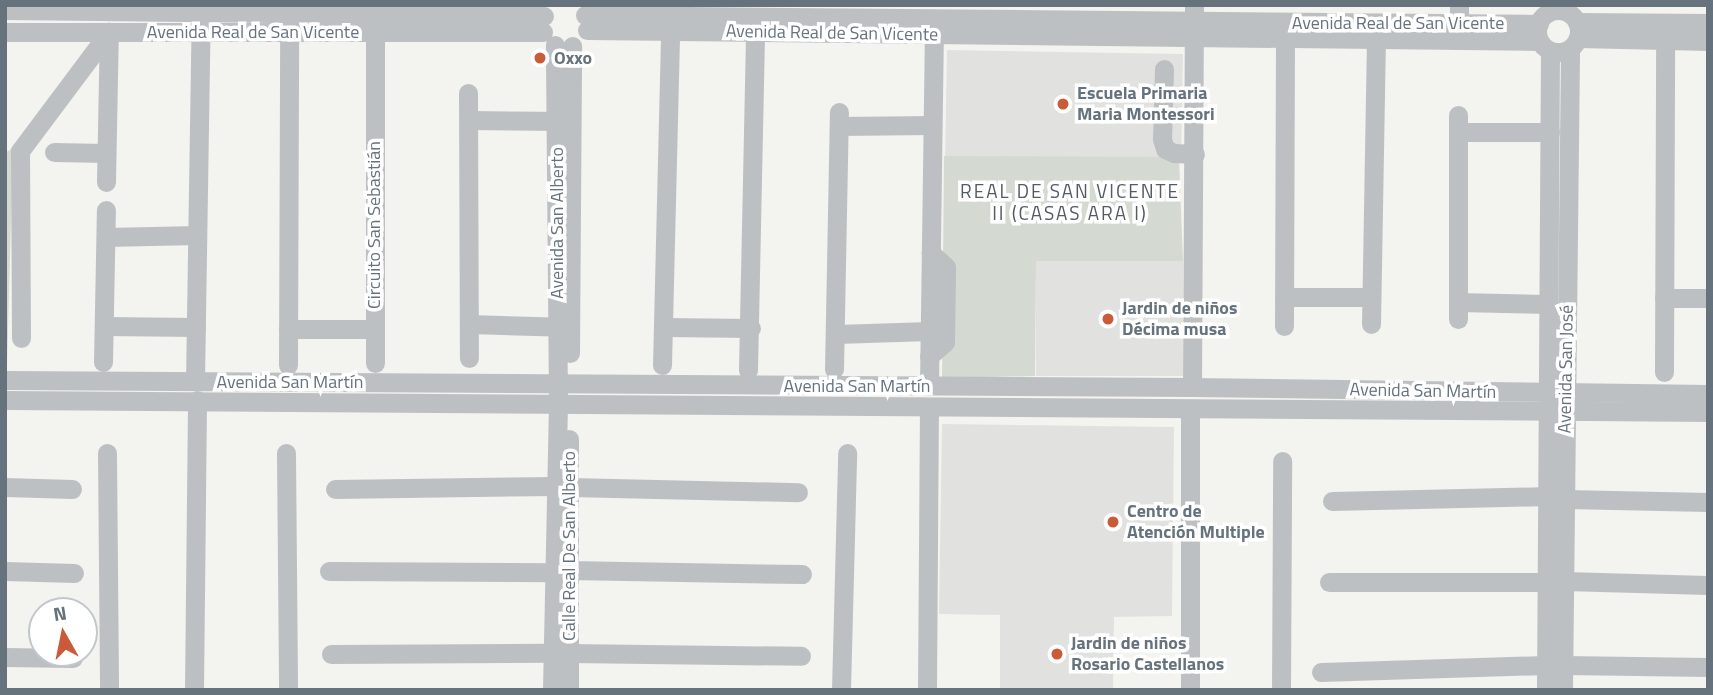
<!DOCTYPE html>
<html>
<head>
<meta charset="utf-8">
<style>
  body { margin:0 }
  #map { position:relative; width:1713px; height:695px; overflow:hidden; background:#f3f3f0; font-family:"Titillium Web",sans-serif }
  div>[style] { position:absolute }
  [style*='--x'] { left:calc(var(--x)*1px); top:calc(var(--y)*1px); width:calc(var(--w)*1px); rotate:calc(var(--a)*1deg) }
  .built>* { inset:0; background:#e1e2e0; transform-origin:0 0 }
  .green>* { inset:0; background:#d4d9d2 }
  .minor>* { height:19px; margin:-9.5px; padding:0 9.5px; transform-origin:9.5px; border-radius:9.5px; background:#bdc0c3 }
  .minor>.ring { margin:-9.5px; padding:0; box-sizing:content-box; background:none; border:19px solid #bdc0c3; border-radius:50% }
  .dots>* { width:19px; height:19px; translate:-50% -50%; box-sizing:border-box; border:4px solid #fff; border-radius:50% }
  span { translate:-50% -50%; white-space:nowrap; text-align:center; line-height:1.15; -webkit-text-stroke:7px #fff; paint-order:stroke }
  .street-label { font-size:18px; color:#66737d }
  .poi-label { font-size:18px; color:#66737d; font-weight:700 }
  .left { translate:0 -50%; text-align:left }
  .neighbourhood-label { font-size:19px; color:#535c63; letter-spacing:2px }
  .frame { position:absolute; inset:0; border:7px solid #66737d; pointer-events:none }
  .north { position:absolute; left:28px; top:597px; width:70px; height:70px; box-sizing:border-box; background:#fff; border:2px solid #c2c7cb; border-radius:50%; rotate:351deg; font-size:19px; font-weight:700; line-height:28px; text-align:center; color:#66737d }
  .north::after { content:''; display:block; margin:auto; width:24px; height:32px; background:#ca5b39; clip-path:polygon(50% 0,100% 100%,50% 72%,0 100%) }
</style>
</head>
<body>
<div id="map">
  <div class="built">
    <div style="left:947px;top:50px;width:236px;height:106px;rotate:1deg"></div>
    <div style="left:1036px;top:261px;width:147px;height:115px"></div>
    <div style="clip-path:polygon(942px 424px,1174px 427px,1172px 616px,1109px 617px,1114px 617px,1113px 690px,1000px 690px,1000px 615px,939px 614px)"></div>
  </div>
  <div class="green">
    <div style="clip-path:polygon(13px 148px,7px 366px,5px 366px,5px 153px)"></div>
    <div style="clip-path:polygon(944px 156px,1179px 157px,1183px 261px,1036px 261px,1035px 376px,942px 378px)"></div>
  </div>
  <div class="minor">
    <div style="--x:1459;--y:5;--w:18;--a:90"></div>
    <div style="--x:5;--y:10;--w:539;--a:0.64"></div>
    <div class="ring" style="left:1537px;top:10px;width:23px;height:23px"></div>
    <div style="--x:585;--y:15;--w:954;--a:0.54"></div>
    <div style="--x:1577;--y:22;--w:131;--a:0.4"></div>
    <div style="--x:587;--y:30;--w:952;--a:0.66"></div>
    <div style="--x:5;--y:32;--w:538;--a:0"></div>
    <div style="--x:375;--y:32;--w:331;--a:90"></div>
    <div style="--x:1578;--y:38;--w:130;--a:1.3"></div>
    <div style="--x:1164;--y:69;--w:70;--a:91.6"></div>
    <div style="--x:1162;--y:139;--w:10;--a:73"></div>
    <div style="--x:1165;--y:149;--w:10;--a:24"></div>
    <div style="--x:1174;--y:153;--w:21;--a:3"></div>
    <div style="--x:468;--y:93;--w:265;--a:89.8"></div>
    <div style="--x:469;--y:120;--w:99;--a:0.6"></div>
    <div style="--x:839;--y:126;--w:93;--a:-0.6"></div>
    <div style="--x:1458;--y:132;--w:92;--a:0"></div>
    <div style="--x:54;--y:152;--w:52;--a:1.1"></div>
    <div style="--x:106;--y:182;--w:150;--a:-88.9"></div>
    <div style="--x:106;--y:237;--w:91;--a:-1.3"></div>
    <div style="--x:1284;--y:297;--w:87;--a:0"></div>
    <div style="--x:1664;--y:298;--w:44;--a:0"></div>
    <div style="--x:1458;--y:302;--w:90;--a:1.3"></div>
    <div style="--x:1458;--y:319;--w:204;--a:-90"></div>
    <div style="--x:469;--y:324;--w:101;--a:1.7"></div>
    <div style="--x:1371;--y:324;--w:285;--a:-89"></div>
    <div style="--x:104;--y:326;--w:92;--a:0.6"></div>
    <div style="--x:1284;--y:326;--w:287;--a:-89.8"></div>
    <div style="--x:663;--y:327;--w:88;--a:0.7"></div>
    <div style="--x:288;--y:329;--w:86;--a:0"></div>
    <div style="--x:836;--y:334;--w:94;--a:-1.8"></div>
    <div style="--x:21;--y:338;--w:187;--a:-90.3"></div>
    <div style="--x:20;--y:151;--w:149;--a:-53.2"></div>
    <div style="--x:570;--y:353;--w:307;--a:-89.6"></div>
    <div style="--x:929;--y:356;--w:21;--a:-41"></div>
    <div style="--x:945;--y:342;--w:75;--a:-89.2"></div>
    <div style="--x:946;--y:267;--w:21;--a:-137"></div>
    <div style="--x:103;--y:362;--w:152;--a:-88.9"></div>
    <div style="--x:288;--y:365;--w:333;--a:-89.8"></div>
    <div style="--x:662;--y:365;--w:334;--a:-88.6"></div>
    <div style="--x:834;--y:369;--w:257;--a:-88.9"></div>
    <div style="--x:748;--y:370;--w:338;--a:-88.8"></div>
    <div style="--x:1664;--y:372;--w:331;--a:-89.8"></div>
    <div style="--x:5;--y:380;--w:1187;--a:0.34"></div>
    <div style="--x:1192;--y:387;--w:516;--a:0.78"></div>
    <div style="--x:195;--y:381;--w:363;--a:-89.1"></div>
    <div style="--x:929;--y:386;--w:362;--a:-89.2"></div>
    <div style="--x:1192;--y:387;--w:382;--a:-89.7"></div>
    <div style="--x:5;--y:400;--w:1703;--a:0.4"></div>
    <div style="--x:107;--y:453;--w:237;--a:89.5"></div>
    <div style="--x:286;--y:453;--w:237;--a:89.5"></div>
    <div style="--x:5;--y:487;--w:67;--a:1.7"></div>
    <div style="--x:570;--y:487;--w:228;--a:1.3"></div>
    <div style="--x:335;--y:489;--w:221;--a:-0.8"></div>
    <div style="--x:1565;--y:499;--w:143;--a:1.2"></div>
    <div style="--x:1332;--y:501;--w:215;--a:-1.3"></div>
    <div style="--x:568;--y:570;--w:234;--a:1"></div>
    <div style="--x:5;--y:571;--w:69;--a:1.7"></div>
    <div style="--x:329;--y:571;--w:224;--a:0.3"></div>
    <div style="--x:1564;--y:581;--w:144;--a:1.6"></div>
    <div style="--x:1329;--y:582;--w:217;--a:0"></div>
    <div style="--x:569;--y:653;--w:232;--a:0.7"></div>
    <div style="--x:331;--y:654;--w:222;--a:-0.3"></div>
    <div style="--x:5;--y:657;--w:68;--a:0.8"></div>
    <div style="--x:1563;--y:665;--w:145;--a:0.8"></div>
    <div style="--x:1321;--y:672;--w:225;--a:-1.8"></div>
    <div style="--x:194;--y:690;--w:290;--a:-89.4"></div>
    <div style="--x:552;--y:690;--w:288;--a:-88.8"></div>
    <div style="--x:558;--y:402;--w:357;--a:-90.5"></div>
    <div style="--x:569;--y:690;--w:251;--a:-90"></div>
    <div style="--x:841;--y:690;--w:237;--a:-88.5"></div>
    <div style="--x:927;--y:690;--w:283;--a:-89.6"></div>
    <div style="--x:1190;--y:690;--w:281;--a:-90"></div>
    <div style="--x:1281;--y:690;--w:229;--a:-89.7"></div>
    <div style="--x:1546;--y:690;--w:639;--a:-89.64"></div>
    <div style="--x:1563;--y:690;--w:641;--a:-89.37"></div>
  </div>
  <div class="dots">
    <div style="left:540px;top:58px;background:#ca5b39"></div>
    <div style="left:1063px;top:104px;background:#ca5b39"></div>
    <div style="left:1108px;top:319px;background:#ca5b39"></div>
    <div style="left:1113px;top:522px;background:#ca5b39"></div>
    <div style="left:1057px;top:654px;background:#ca5b39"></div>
  </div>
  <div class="street-label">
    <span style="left:1398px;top:23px">Avenida Real de San Vicente</span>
    <span style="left:253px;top:32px">Avenida Real de San Vicente</span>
    <span style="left:832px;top:33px;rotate:1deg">Avenida Real de San Vicente</span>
    <span style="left:557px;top:223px;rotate:-90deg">Avenida San Alberto</span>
    <span style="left:374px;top:225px;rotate:-90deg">Circuito San Sebastián</span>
    <span style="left:1566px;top:369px;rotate:-89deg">Avenida San José</span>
    <span style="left:290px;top:382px">Avenida San Martín</span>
    <span style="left:857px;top:386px">Avenida San Martín</span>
    <span style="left:1423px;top:391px;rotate:1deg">Avenida San Martín</span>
    <span style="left:569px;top:546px;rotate:-90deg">Calle Real De San Alberto</span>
  </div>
  <div class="poi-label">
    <span class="left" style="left:554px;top:58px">Oxxo</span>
    <span class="left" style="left:1077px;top:104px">Escuela Primaria<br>Maria Montessori</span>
    <span class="left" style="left:1122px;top:319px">Jardin de niños<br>Décima musa</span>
    <span class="left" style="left:1127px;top:522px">Centro de<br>Atención Multiple</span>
    <span class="left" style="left:1071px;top:654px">Jardin de niños<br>Rosario Castellanos</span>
  </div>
  <div class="neighbourhood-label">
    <span style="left:1070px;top:202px">REAL DE SAN VICENTE<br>II (CASAS ARA I)</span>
  </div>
  <div class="frame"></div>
  <div class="north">N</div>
</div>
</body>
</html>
